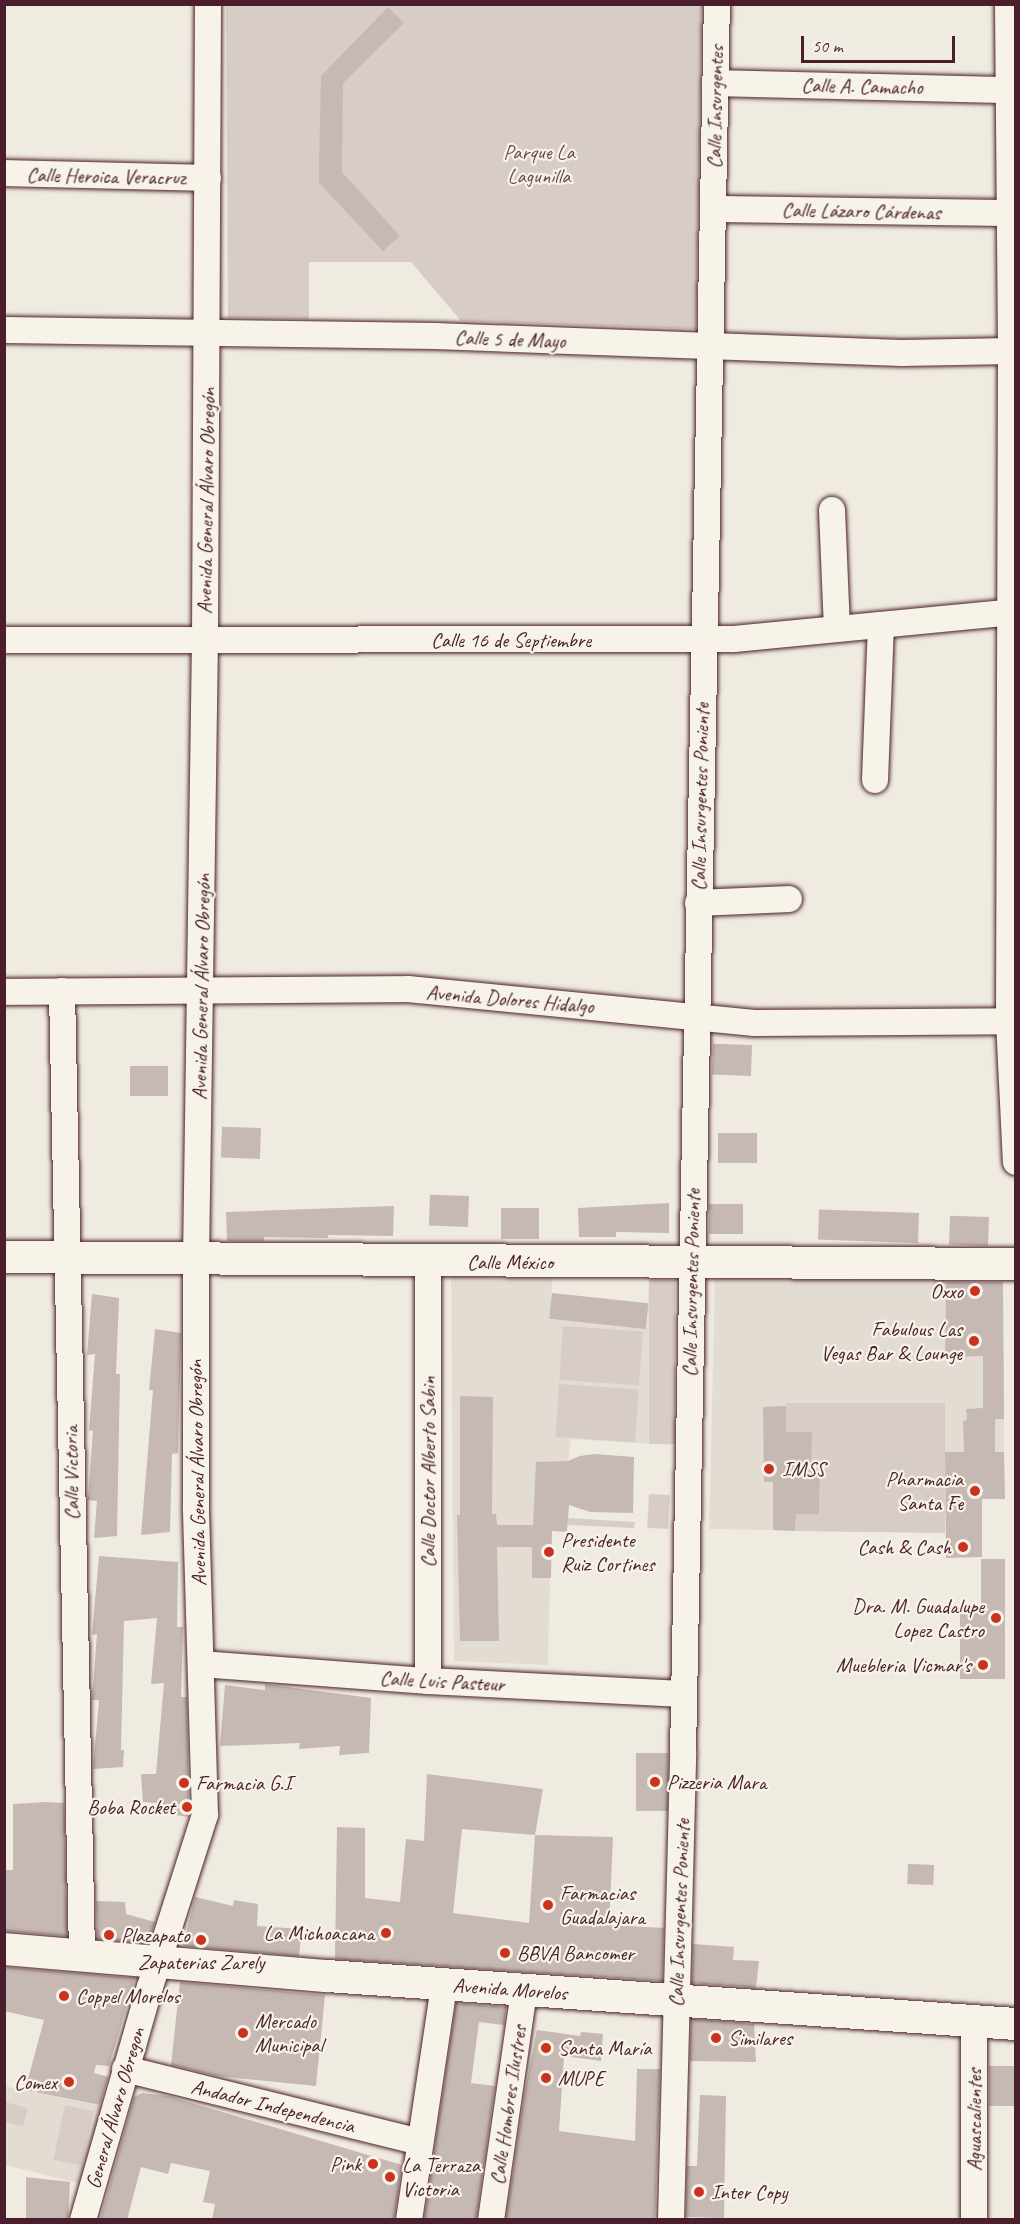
<!DOCTYPE html>
<html>
<head>
<meta charset="utf-8">
<style>
  body { margin:0 }
  #map { position:relative; width:1020px; height:2224px; overflow:hidden; background:#f0ebe0; font-family:Caveat,sans-serif }
  div>[style] { position:absolute }
  [style*='--x'] { left:calc(var(--x)*1px); top:calc(var(--y)*1px); width:calc(var(--w)*1px); rotate:calc(var(--a)*1deg) }
  .built>* { inset:0; background:#e3dcd2 }
  .green>* { inset:0; background:#d8cdc6; transform-origin:0 0 }
  .building>* { inset:0; background:#c6b8b3; transform-origin:0 0 }
  .roads { filter:drop-shadow(0 0 2px #4a1f2b) drop-shadow(0 0 2px #4a1f2b) }
  .minor>* { height:26px; margin:-13px; padding:0 13px; transform-origin:13px; border-radius:13px; background:#f7f3e8 }
  .major>* { height:32px; margin:-16px; padding:0 16px; transform-origin:16px; border-radius:16px; background:#f7f3e8 }
  .dots>* { width:16px; height:16px; translate:-50% -50%; box-sizing:border-box; border:3px solid #f7f3e8; border-radius:50% }
  span { translate:-50% -50%; white-space:nowrap; text-align:center; line-height:1.15; -webkit-text-stroke:4.5px #f7f3e8; paint-order:stroke }
  .street-label { font-size:21px; color:#4a1f2b }
  .park-label { font-size:21px; color:#6e4a52 }
  .poi-label { font-size:21px; color:#4a1f2b }
  .right { translate:-100% -50%; text-align:right }
  .left { translate:0 -50%; text-align:left }
  .frame { position:absolute; inset:0; border:6px solid #4a1f2b; pointer-events:none }
  .scale { position:absolute; left:801px; top:36px; width:154px; height:27px; box-sizing:border-box; border:3px solid #4a1f2b; border-top:0; padding-left:8px; font-size:18px; line-height:21px; white-space:nowrap; color:#4a1f2b; -webkit-text-stroke:4px #f7f3e8; paint-order:stroke }
</style>
</head>
<body>
<div id="map">
  <div class="built">
    <div style="clip-path:polygon(451px 1276px,552px 1279px,551px 1319px,647px 1327px,649px 1280px,675px 1280px,670px 1445px,571px 1439px,568px 1461px,546px 1462px,552px 1499px,548px 1665px,454px 1661px)"></div>
    <div style="clip-path:polygon(715px 1278px,946px 1280px,945px 1356px,1004px 1355px,1004px 1452px,945px 1452px,864px 1532px,709px 1529px)"></div>
    <div style="clip-path:polygon(4px 2086px,103px 2106px,81px 2184px,5px 2165px)"></div>
  </div>
  <div class="green">
    <div style="clip-path:polygon(226px 5px,702px 5px,696px 329px,461px 321px,411px 262px,309px 262px,309px 319px,228px 318px)"></div>
    <div style="left:649px;top:1280px;width:26px;height:164px"></div>
    <div style="left:563px;top:1326px;width:80px;height:54px;rotate:4deg"></div>
    <div style="left:559px;top:1384px;width:80px;height:53px;rotate:4deg"></div>
    <div style="clip-path:polygon(786px 1403px,945px 1403px,945px 1533px,795px 1531px,796px 1514px,819px 1514px,820px 1470px,811px 1469px,811px 1432px,786px 1432px)"></div>
    <div style="left:649px;top:1494px;width:21px;height:34px;rotate:3deg"></div>
    <div style="clip-path:polygon(568px 1518px,635px 1522px,634px 1528px,568px 1525px)"></div>
    <div style="clip-path:polygon(5px 2102px,28px 2108px,23px 2126px,5px 2122px)"></div>
    <div style="left:65px;top:2105px;width:29px;height:56px;rotate:12deg"></div>
  </div>
  <div class="building">
    <div style="clip-path:polygon(388px 7px,404px 23px,343px 83px,342px 172px,400px 236px,383px 251px,319px 183px,319px 167px,321px 76px)"></div>
    <div style="left:752px;top:1045px;width:31px;height:39px;rotate:92deg"></div>
    <div style="left:168px;top:1066px;width:30px;height:38px;rotate:90deg"></div>
    <div style="left:261px;top:1128px;width:31px;height:39px;rotate:92deg"></div>
    <div style="left:757px;top:1133px;width:30px;height:39px;rotate:90deg"></div>
    <div style="left:469px;top:1196px;width:31px;height:39px;rotate:92deg"></div>
    <div style="clip-path:polygon(669px 1203px,669px 1233px,616px 1232px,616px 1237px,579px 1237px,578px 1208px)"></div>
    <div style="left:743px;top:1204px;width:30px;height:34px;rotate:90deg"></div>
    <div style="clip-path:polygon(394px 1206px,393px 1236px,328px 1235px,328px 1238px,264px 1237px,264px 1241px,227px 1241px,226px 1212px)"></div>
    <div style="left:539px;top:1208px;width:31px;height:38px;rotate:90deg"></div>
    <div style="left:919px;top:1213px;width:30px;height:100px;rotate:92deg"></div>
    <div style="left:989px;top:1217px;width:29px;height:39px;rotate:92deg"></div>
    <div style="clip-path:polygon(946px 1282px,1003px 1282px,1004px 1419px,995px 1419px,995px 1452px,1004px 1452px,1005px 1499px,982px 1499px,982px 1557px,946px 1558px,945px 1452px,964px 1452px,963px 1421px,967px 1420px,966px 1409px,983px 1408px,983px 1356px,945px 1357px)"></div>
    <div style="left:552px;top:1293px;width:97px;height:26px;rotate:6deg"></div>
    <div style="clip-path:polygon(92px 1294px,119px 1298px,116px 1374px,120px 1374px,117px 1536px,94px 1538px,97px 1501px,88px 1500px,93px 1430px,89px 1431px,95px 1354px,87px 1355px)"></div>
    <div style="clip-path:polygon(155px 1329px,181px 1333px,178px 1453px,172px 1454px,170px 1532px,141px 1535px,153px 1390px,149px 1390px)"></div>
    <div style="clip-path:polygon(460px 1396px,493px 1397px,492px 1514px,496px 1514px,497px 1525px,533px 1525px,536px 1462px,568px 1461px,580px 1456px,594px 1454px,634px 1457px,633px 1513px,590px 1512px,569px 1505px,567px 1532px,552px 1531px,551px 1578px,532px 1578px,532px 1547px,497px 1547px,499px 1641px,460px 1641px,457px 1515px,460px 1515px)"></div>
    <div style="clip-path:polygon(786px 1406px,786px 1432px,812px 1432px,811px 1469px,820px 1469px,819px 1514px,796px 1514px,795px 1531px,773px 1530px,773px 1482px,764px 1482px,763px 1407px)"></div>
    <div style="clip-path:polygon(99px 1556px,178px 1562px,177px 1627px,183px 1627px,181px 1697px,187px 1697px,189px 1817px,168px 1814px,169px 1807px,158px 1806px,158px 1803px,143px 1802px,141px 1774px,156px 1774px,164px 1683px,151px 1684px,157px 1618px,124px 1621px,121px 1750px,124px 1750px,123px 1767px,93px 1769px,99px 1700px,92px 1700px,97px 1634px,92px 1635px)"></div>
    <div style="clip-path:polygon(981px 1559px,1005px 1559px,1005px 1679px,960px 1679px,960px 1606px,981px 1606px)"></div>
    <div style="clip-path:polygon(265px 1684px,371px 1698px,369px 1753px,339px 1755px,340px 1746px,299px 1749px,300px 1743px,220px 1746px,225px 1685px,265px 1690px)"></div>
    <div style="left:636px;top:1753px;width:32px;height:58px"></div>
    <div style="clip-path:polygon(evenodd,427px 1774px,543px 1789px,535px 1835px,613px 1837px,609px 1925px,664px 1928px,662px 1981px,335px 1959px,337px 1827px,365px 1828px,365px 1898px,400px 1902px,406px 1839px,424px 1841px,427px 1774px,462px 1829px,535px 1835px,529px 1923px,453px 1913px,462px 1829px)"></div>
    <div style="clip-path:polygon(46px 1802px,64px 1803px,67px 1936px,4px 1931px,4px 1870px,13px 1870px,13px 1804px)"></div>
    <div style="left:908px;top:1864px;width:26px;height:20px;rotate:2deg"></div>
    <div style="clip-path:polygon(195px 1897px,233px 1906px,234px 1900px,258px 1904px,257px 1926px,302px 1929px,299px 1956px,183px 1946px)"></div>
    <div style="clip-path:polygon(96px 1901px,125px 1902px,126px 1914px,155px 1922px,148px 1943px,97px 1939px)"></div>
    <div style="clip-path:polygon(693px 1944px,734px 1947px,733px 1960px,759px 1961px,756px 1988px,692px 1983px)"></div>
    <div style="clip-path:polygon(4px 1967px,135px 1978px,109px 2066px,96px 2065px,94px 2073px,108px 2077px,100px 2105px,25px 2090px,44px 2020px,4px 2011px)"></div>
    <div style="clip-path:polygon(180px 1982px,325px 1995px,316px 2086px,217px 2076px,171px 2065px)"></div>
    <div style="clip-path:polygon(456px 2003px,506px 2007px,504px 2025px,479px 2022px,471px 2083px,495px 2086px,476px 2220px,424px 2220px)"></div>
    <div style="clip-path:polygon(691px 2019px,754px 2024px,756px 2062px,690px 2061px)"></div>
    <div style="clip-path:polygon(537px 2030px,580px 2036px,581px 2032px,603px 2034px,601px 2061px,564px 2056px,559px 2131px,635px 2141px,637px 2069px,660px 2069px,655px 2220px,506px 2220px,525px 2091px)"></div>
    <div style="left:1016px;top:2066px;width:40px;height:27px;rotate:90deg"></div>
    <div style="clip-path:polygon(142px 2093px,168px 2096px,402px 2165px,394px 2220px,212px 2220px,215px 2204px,203px 2202px,210px 2171px,171px 2163px,168px 2174px,141px 2167px,127px 2220px,100px 2220px,134px 2097px)"></div>
    <div style="clip-path:polygon(700px 2095px,726px 2096px,724px 2218px,686px 2217px,687px 2166px,697px 2166px)"></div>
    <div style="clip-path:polygon(26px 2177px,70px 2182px,68px 2220px,26px 2220px)"></div>
  </div>
  <div class="roads">
    <div class="minor">
      <div style="--x:1008;--y:4;--w:347;--a:89.5"></div>
      <div style="--x:1011;--y:351;--w:670;--a:90.17"></div>
      <div style="--x:1009;--y:1021;--w:141;--a:87.2"></div>
      <div style="--x:715;--y:83;--w:294;--a:1.4"></div>
      <div style="--x:4;--y:173;--w:204;--a:1.4"></div>
      <div style="--x:713;--y:209;--w:297;--a:0.8"></div>
      <div style="--x:4;--y:330;--w:431;--a:0.8"></div>
      <div style="--x:435;--y:336;--w:467;--a:2.1"></div>
      <div style="--x:902;--y:353;--w:114;--a:-1"></div>
      <div style="--x:832;--y:510;--w:119;--a:87.6"></div>
      <div style="--x:4;--y:640;--w:730;--a:-0.08"></div>
      <div style="--x:734;--y:639;--w:283;--a:-5.5"></div>
      <div style="--x:875;--y:780;--w:155;--a:-87.8"></div>
      <div style="--x:698;--y:903;--w:91;--a:-2.5"></div>
      <div style="--x:62;--y:991;--w:964;--a:88.81"></div>
      <div style="--x:4;--y:992;--w:404;--a:-0.4"></div>
      <div style="--x:408;--y:989;--w:348;--a:5.6"></div>
      <div style="--x:754;--y:1023;--w:262;--a:-0.4"></div>
      <div style="--x:201;--y:1664;--w:228;--a:4.3"></div>
      <div style="--x:428;--y:1681;--w:255;--a:2.9"></div>
      <div style="--x:428;--y:1681;--w:419;--a:-90"></div>
      <div style="--x:125;--y:2069;--w:304;--a:13.9"></div>
      <div style="--x:83;--y:2220;--w:242;--a:-74"></div>
      <div style="--x:150;--y:1987;--w:181;--a:-72.3"></div>
      <div style="--x:205;--y:1815;--w:309;--a:-91.7"></div>
      <div style="--x:196;--y:1506;--w:246;--a:-90"></div>
      <div style="--x:196;--y:1260;--w:620;--a:-89.17"></div>
      <div style="--x:205;--y:640;--w:636;--a:-89.73"></div>
      <div style="--x:409;--y:2220;--w:238;--a:-81.5"></div>
      <div style="--x:491;--y:2220;--w:232;--a:-81.8"></div>
      <div style="--x:671;--y:2220;--w:466;--a:-88.5"></div>
      <div style="--x:683;--y:1754;--w:1750;--a:-88.89"></div>
      <div style="--x:974;--y:2220;--w:199;--a:-90"></div>
    </div>
    <div class="major">
      <div style="--x:4;--y:1257;--w:1012;--a:0.4"></div>
      <div style="--x:4;--y:1949;--w:324;--a:4.8"></div>
      <div style="--x:327;--y:1976;--w:691;--a:3.99"></div>
    </div>
  </div>
  <div class="dots">
    <div style="left:975px;top:1291px;background:#c8321e"></div>
    <div style="left:974px;top:1341px;background:#c8321e"></div>
    <div style="left:769px;top:1469px;background:#c8321e"></div>
    <div style="left:975px;top:1491px;background:#c8321e"></div>
    <div style="left:963px;top:1547px;background:#c8321e"></div>
    <div style="left:549px;top:1552px;background:#c8321e"></div>
    <div style="left:996px;top:1618px;background:#c8321e"></div>
    <div style="left:983px;top:1665px;background:#c8321e"></div>
    <div style="left:655px;top:1782px;background:#c8321e"></div>
    <div style="left:184px;top:1783px;background:#c8321e"></div>
    <div style="left:187px;top:1807px;background:#c8321e"></div>
    <div style="left:548px;top:1905px;background:#c8321e"></div>
    <div style="left:386px;top:1933px;background:#c8321e"></div>
    <div style="left:109px;top:1935px;background:#c8321e"></div>
    <div style="left:201px;top:1940px;background:#c8321e"></div>
    <div style="left:505px;top:1953px;background:#c8321e"></div>
    <div style="left:64px;top:1996px;background:#c8321e"></div>
    <div style="left:243px;top:2033px;background:#c8321e"></div>
    <div style="left:716px;top:2038px;background:#c8321e"></div>
    <div style="left:546px;top:2048px;background:#c8321e"></div>
    <div style="left:546px;top:2078px;background:#c8321e"></div>
    <div style="left:69px;top:2082px;background:#c8321e"></div>
    <div style="left:373px;top:2164px;background:#c8321e"></div>
    <div style="left:390px;top:2177px;background:#c8321e"></div>
    <div style="left:699px;top:2192px;background:#c8321e"></div>
  </div>
  <div class="street-label">
    <span style="left:862px;top:86px;rotate:1deg">Calle A. Camacho</span>
    <span style="left:715px;top:107px;rotate:-89deg">Calle Insurgentes</span>
    <span style="left:106px;top:176px;rotate:1deg">Calle Heroica Veracruz</span>
    <span style="left:861px;top:211px;rotate:1deg">Calle Lázaro Cárdenas</span>
    <span style="left:510px;top:339px;rotate:2deg">Calle 5 de Mayo</span>
    <span style="left:206px;top:501px;rotate:-89deg">Avenida General Álvaro Obregón</span>
    <span style="left:511px;top:640px">Calle 16 de Septiembre</span>
    <span style="left:700px;top:797px;rotate:-89deg">Calle Insurgentes Poniente</span>
    <span style="left:201px;top:987px;rotate:-89deg">Avenida General Álvaro Obregón</span>
    <span style="left:510px;top:999px;rotate:5deg">Avenida Dolores Hidalgo</span>
    <span style="left:510px;top:1262px">Calle México</span>
    <span style="left:691px;top:1283px;rotate:-89deg">Calle Insurgentes Poniente</span>
    <span style="left:428px;top:1472px;rotate:-90deg">Calle Doctor Alberto Sabin</span>
    <span style="left:71px;top:1473px;rotate:-91deg">Calle Victoria</span>
    <span style="left:197px;top:1473px;rotate:-91deg">Avenida General Álvaro Obregón</span>
    <span style="left:442px;top:1681px;rotate:3deg">Calle Luis Pasteur</span>
    <span style="left:679px;top:1913px;rotate:-88deg">Calle Insurgentes Poniente</span>
    <span style="left:510px;top:1989px;rotate:4deg">Avenida Morelos</span>
    <span style="left:508px;top:2105px;rotate:-82deg">Calle Hombres Ilustres</span>
    <span style="left:273px;top:2106px;rotate:14deg">Andador Independencia</span>
    <span style="left:115px;top:2108px;rotate:-74deg">General Álvaro Obregon</span>
    <span style="left:974px;top:2120px;rotate:-90deg">Aguascalientes</span>
  </div>
  <div class="park-label">
    <span style="left:539px;top:164px">Parque La<br>Lagunilla</span>
  </div>
  <div class="poi-label">
    <span class="right" style="left:963px;top:1291px">Oxxo</span>
    <span class="right" style="left:962px;top:1341px">Fabulous Las<br>Vegas Bar &amp; Lounge</span>
    <span class="left" style="left:782px;top:1469px">IMSS</span>
    <span class="right" style="left:963px;top:1491px">Pharmacia<br>Santa Fe</span>
    <span class="left" style="left:561px;top:1552px">Presidente<br>Ruiz Cortines</span>
    <span class="right" style="left:951px;top:1547px">Cash &amp; Cash</span>
    <span class="right" style="left:984px;top:1618px">Dra. M. Guadalupe<br>Lopez Castro</span>
    <span class="right" style="left:971px;top:1665px">Muebleria Vicmar's</span>
    <span class="left" style="left:667px;top:1782px">Pizzeria Mara</span>
    <span class="left" style="left:196px;top:1783px">Farmacia G.I</span>
    <span class="right" style="left:175px;top:1807px">Boba Rocket</span>
    <span class="left" style="left:560px;top:1905px">Farmacias<br>Guadalajara</span>
    <span class="right" style="left:374px;top:1933px">La Michoacana</span>
    <span class="left" style="left:121px;top:1935px">Plazapato</span>
    <span class="left" style="left:517px;top:1953px">BBVA Bancomer</span>
    <span style="left:201px;top:1962px">Zapaterias Zarely</span>
    <span class="left" style="left:76px;top:1996px">Coppel Morelos</span>
    <span class="left" style="left:255px;top:2033px">Mercado<br>Municipal</span>
    <span class="left" style="left:728px;top:2038px">Similares</span>
    <span class="left" style="left:558px;top:2048px">Santa María</span>
    <span class="left" style="left:558px;top:2078px">MUPE</span>
    <span class="right" style="left:57px;top:2082px">Comex</span>
    <span class="right" style="left:361px;top:2164px">Pink</span>
    <span class="left" style="left:402px;top:2177px">La Terraza<br>Victoria</span>
    <span class="left" style="left:711px;top:2192px">Inter Copy</span>
  </div>
  <div class="frame"></div>
  <div class="scale">50 m</div>
</div>
</body>
</html>
